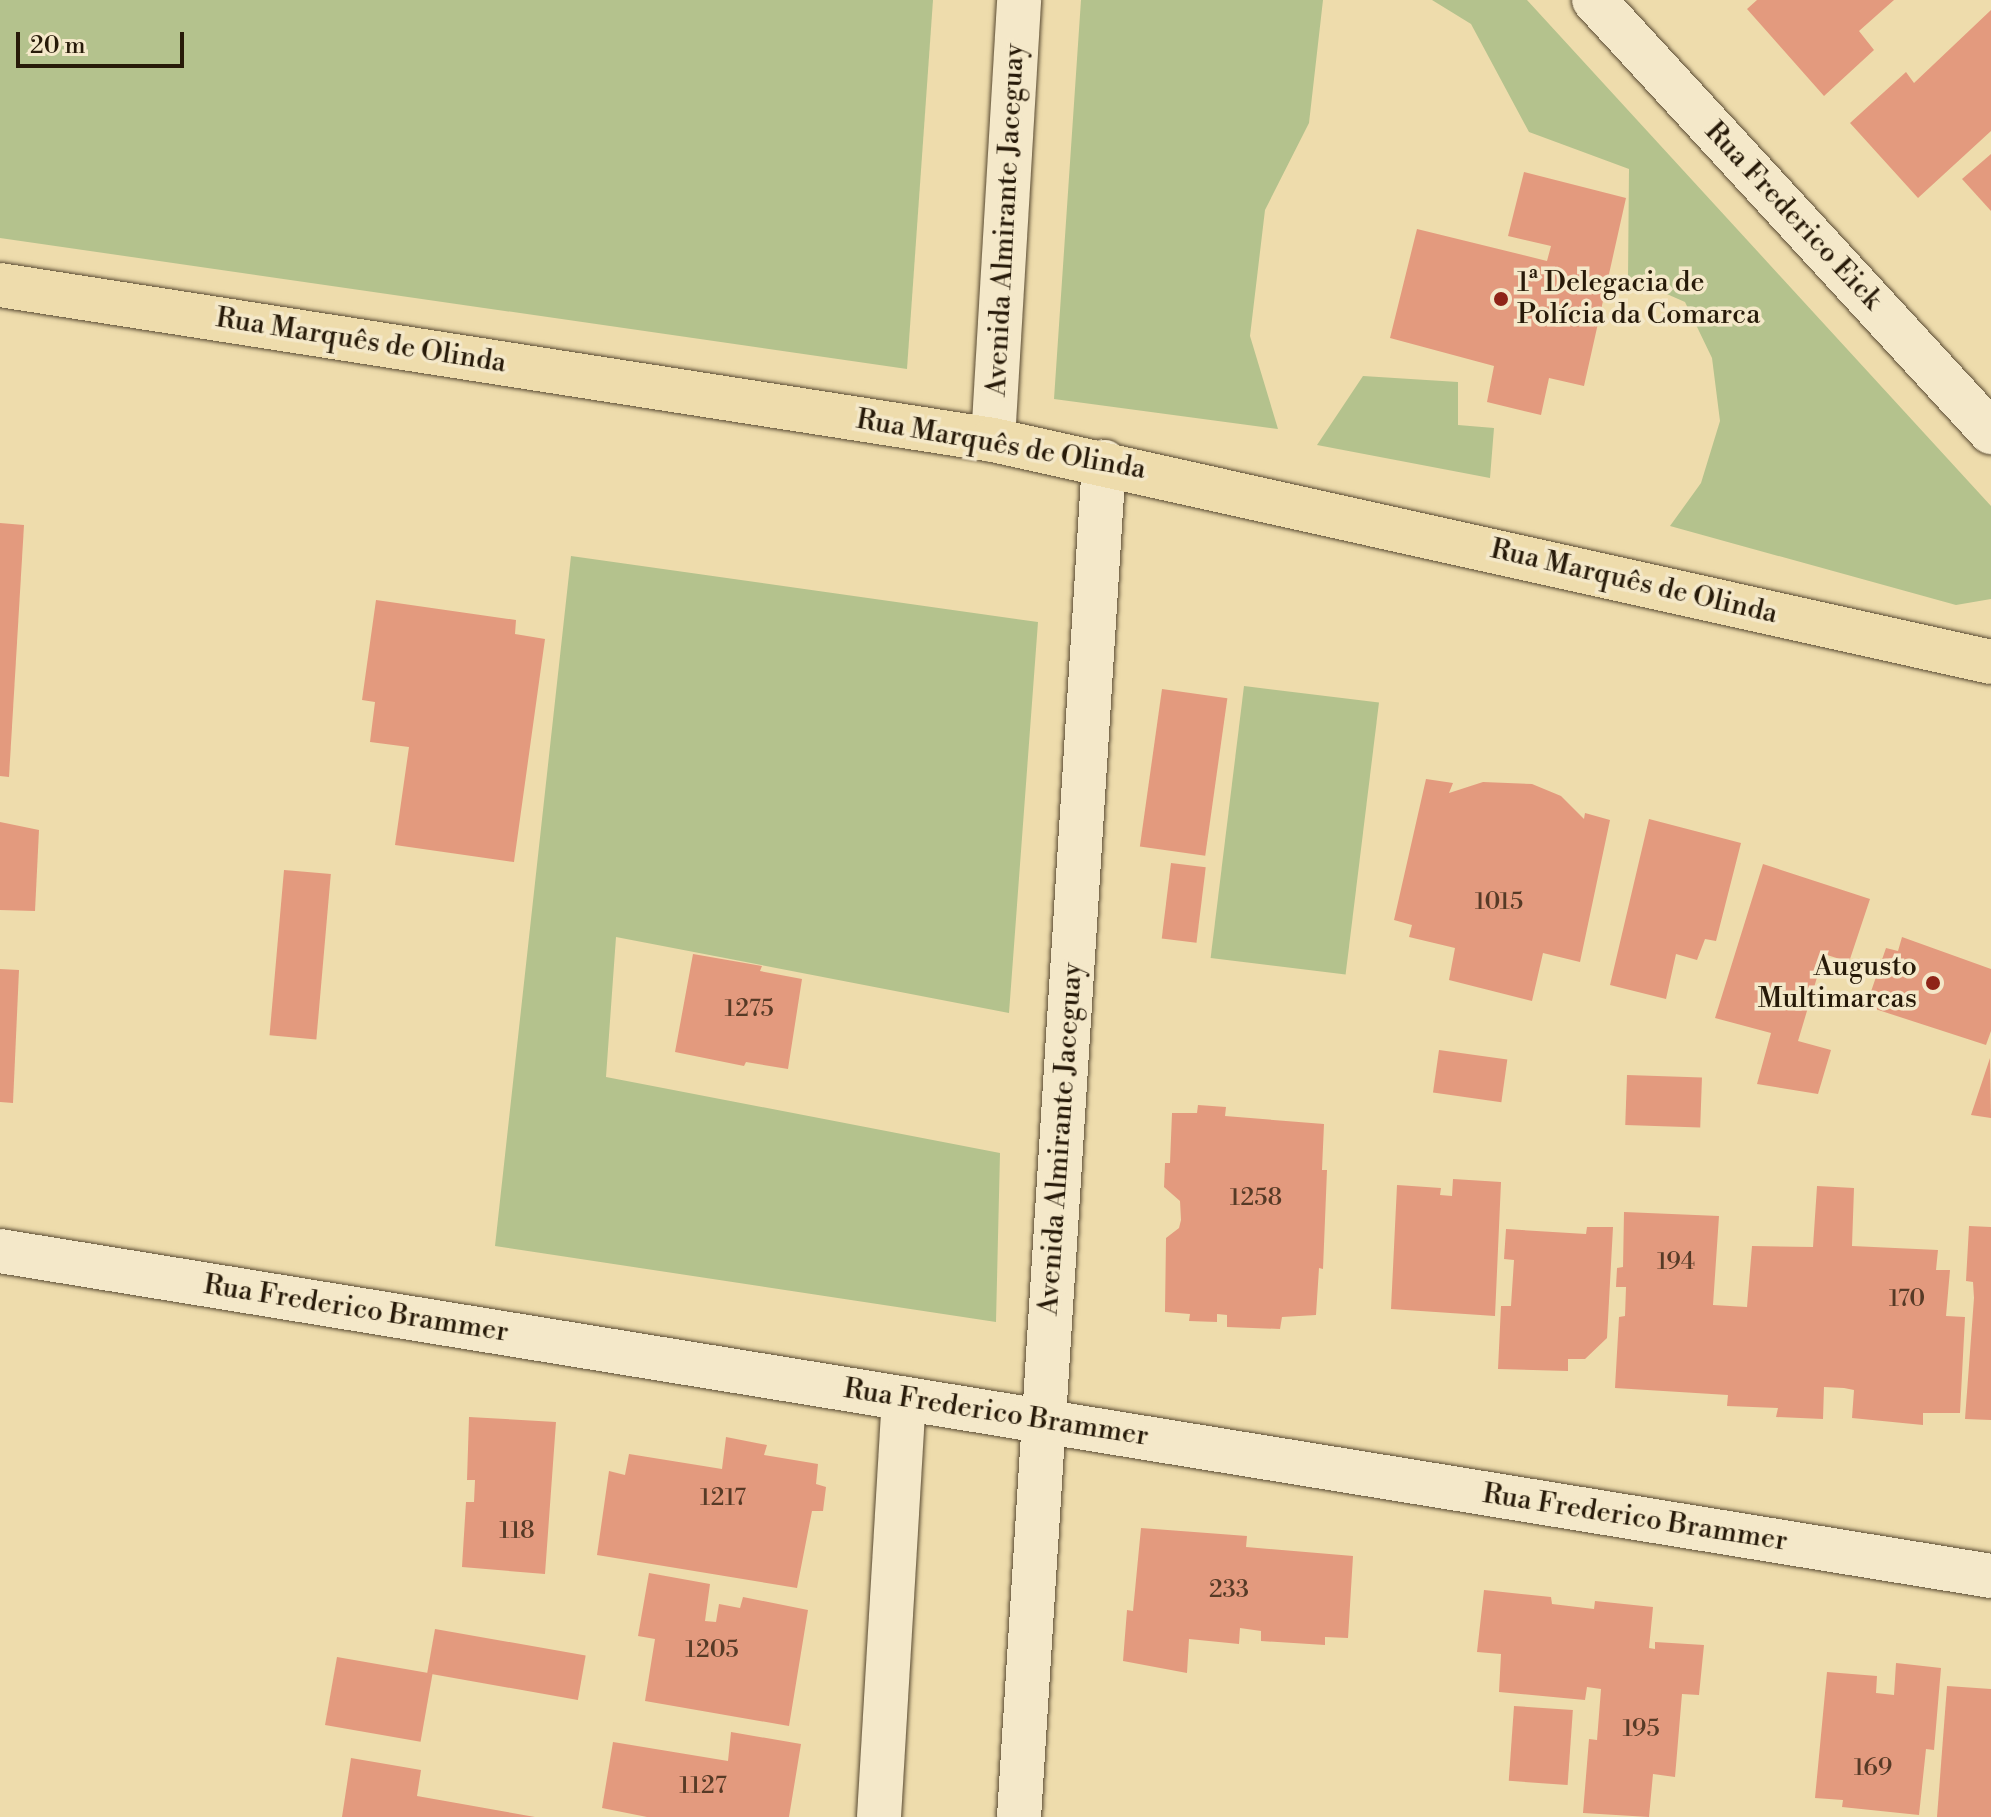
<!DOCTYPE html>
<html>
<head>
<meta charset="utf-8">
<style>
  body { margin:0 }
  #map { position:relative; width:1991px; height:1817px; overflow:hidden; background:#eedcac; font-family:"Libre Bodoni",serif }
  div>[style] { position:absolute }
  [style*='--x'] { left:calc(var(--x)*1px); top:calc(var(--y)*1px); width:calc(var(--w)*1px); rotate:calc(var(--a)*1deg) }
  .green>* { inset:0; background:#b4c28d; transform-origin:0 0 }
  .building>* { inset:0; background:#e39a7e; transform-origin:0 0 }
  .roads { filter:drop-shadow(0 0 2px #594a32) drop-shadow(0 0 2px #594a32) }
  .minor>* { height:44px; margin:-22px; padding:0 22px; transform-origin:22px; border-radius:22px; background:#f4e8c9 }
  .primary>* { height:44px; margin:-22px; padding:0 22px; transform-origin:22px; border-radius:22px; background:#eedcac }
  .dots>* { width:22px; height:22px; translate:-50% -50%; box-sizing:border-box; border:4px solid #f4e8c9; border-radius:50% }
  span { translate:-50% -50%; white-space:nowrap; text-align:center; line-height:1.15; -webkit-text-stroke:7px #f4e8c9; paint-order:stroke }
  .number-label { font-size:24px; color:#563a26 }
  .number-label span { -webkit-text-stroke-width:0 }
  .street-label { font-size:28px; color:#271a09 }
  .poi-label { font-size:28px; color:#271a09 }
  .left { translate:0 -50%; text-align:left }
  .right { translate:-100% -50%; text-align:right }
  .scale { position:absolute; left:16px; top:32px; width:168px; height:36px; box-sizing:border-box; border:4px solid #271a09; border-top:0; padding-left:10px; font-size:24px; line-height:28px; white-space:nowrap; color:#271a09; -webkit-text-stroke:6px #f4e8c9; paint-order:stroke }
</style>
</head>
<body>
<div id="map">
  <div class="green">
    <div style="clip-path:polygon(0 0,933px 0,907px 369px,0 238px)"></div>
    <div style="clip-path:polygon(1081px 0,1323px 0,1309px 123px,1265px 210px,1250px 336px,1278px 429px,1054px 399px)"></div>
    <div style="clip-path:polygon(1432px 0,1527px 0,1991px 506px,1991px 599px,1956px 605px,1670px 526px,1701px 483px,1720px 421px,1712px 358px,1685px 302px,1628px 277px,1629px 169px,1529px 132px,1471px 24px)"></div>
    <div style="clip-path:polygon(1363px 376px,1458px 382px,1458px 425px,1494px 428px,1490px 478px,1317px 445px)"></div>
    <div style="clip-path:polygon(571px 556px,1038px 622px,1009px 1013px,616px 937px,606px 1077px,1000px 1153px,996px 1322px,495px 1246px)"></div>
    <div style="left:1244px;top:686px;width:136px;height:274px;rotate:7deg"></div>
  </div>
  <div class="building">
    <div style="clip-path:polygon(1757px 0,1894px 0,1859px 31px,1874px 50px,1824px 96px,1747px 9px)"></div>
    <div style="clip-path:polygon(1991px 10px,1991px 131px,1918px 198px,1850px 123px,1906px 72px,1914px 83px)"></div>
    <div style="clip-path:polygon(1991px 154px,1991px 211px,1962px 179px)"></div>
    <div style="clip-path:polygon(1524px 172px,1626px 198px,1584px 386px,1549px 378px,1541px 415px,1487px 402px,1494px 366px,1390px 338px,1417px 229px,1547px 261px,1551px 246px,1508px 236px)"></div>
    <div style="clip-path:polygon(0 523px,24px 525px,9px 777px,0 776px)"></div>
    <div style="clip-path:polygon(376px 600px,516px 620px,515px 634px,545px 639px,514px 862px,395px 845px,409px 747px,370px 742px,375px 702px,362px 700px)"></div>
    <div style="left:1162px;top:689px;width:66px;height:159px;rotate:8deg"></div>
    <div style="clip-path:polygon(1426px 779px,1453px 783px,1449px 793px,1483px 782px,1532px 784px,1561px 796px,1584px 819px,1585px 813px,1610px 820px,1580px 962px,1543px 953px,1532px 1001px,1449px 980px,1455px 948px,1409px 937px,1412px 925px,1394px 920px)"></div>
    <div style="clip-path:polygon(1649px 819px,1741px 843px,1716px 941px,1705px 939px,1697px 960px,1676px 954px,1666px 999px,1610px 985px)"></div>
    <div style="clip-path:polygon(0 822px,39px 830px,35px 911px,0 910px)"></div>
    <div style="left:1171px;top:863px;width:35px;height:76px;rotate:7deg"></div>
    <div style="clip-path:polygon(1763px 864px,1870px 899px,1849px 962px,1824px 954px,1798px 1041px,1831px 1050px,1818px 1094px,1757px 1084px,1771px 1033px,1715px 1018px)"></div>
    <div style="left:284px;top:870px;width:47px;height:166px;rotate:5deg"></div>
    <div style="clip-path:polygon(1902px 937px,1991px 969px,1991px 1031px,1986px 1045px,1866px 1006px,1886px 948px,1898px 951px)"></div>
    <div style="clip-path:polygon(693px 954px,762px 966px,760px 971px,802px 979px,788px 1069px,746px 1062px,744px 1066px,675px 1052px)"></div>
    <div style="clip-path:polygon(0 969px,19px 970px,13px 1103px,0 1102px)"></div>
    <div style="left:1439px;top:1050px;width:69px;height:43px;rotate:8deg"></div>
    <div style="clip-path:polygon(1990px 1058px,1991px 1118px,1971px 1115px)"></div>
    <div style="left:1627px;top:1075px;width:75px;height:50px;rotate:2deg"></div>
    <div style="clip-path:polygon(1198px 1105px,1226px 1107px,1225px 1116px,1324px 1124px,1322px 1170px,1327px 1170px,1323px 1269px,1319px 1268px,1316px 1315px,1282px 1317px,1280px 1329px,1227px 1327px,1227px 1315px,1217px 1314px,1217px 1322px,1189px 1321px,1190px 1314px,1165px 1312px,1166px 1238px,1179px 1228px,1181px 1220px,1180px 1201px,1164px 1187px,1165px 1163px,1170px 1163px,1172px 1113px,1197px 1113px)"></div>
    <div style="clip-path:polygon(1453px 1179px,1501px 1182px,1495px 1316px,1391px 1309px,1397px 1185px,1441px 1188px,1440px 1195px,1452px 1196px)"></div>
    <div style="clip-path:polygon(1817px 1186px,1854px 1188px,1852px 1246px,1938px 1250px,1936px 1270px,1950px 1270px,1946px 1316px,1965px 1317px,1960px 1413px,1923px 1413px,1923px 1425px,1852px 1418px,1854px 1390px,1844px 1388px,1824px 1387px,1823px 1419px,1776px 1417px,1778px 1408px,1727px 1406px,1728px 1395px,1615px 1388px,1619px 1317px,1625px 1316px,1626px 1287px,1616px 1287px,1617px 1268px,1623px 1267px,1624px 1212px,1719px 1216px,1713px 1305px,1747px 1307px,1752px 1246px,1813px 1247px)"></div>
    <div style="clip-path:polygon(1969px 1226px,1991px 1227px,1991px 1420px,1965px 1419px,1974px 1298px,1973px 1282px,1966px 1281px)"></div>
    <div style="clip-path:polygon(1587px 1227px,1613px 1227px,1607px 1338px,1585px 1359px,1568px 1359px,1568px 1371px,1498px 1369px,1501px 1306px,1511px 1306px,1514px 1260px,1504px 1259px,1506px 1229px,1586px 1234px)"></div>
    <div style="clip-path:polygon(469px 1417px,556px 1422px,545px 1574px,462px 1567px,466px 1502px,474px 1502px,475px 1480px,467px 1480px)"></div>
    <div style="clip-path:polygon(726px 1437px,767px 1445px,764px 1455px,818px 1464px,816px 1484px,826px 1487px,823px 1511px,812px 1511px,797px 1588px,597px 1555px,609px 1471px,625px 1475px,629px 1454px,722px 1469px)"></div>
    <div style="clip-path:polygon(1141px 1528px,1247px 1536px,1246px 1547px,1353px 1556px,1348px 1638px,1325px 1637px,1325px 1645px,1261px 1641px,1261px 1631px,1240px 1628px,1239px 1644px,1189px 1639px,1187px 1673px,1123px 1661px,1127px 1610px,1133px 1611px)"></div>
    <div style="clip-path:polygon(649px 1573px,710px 1584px,705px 1621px,716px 1622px,719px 1604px,740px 1608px,743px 1597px,808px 1610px,789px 1726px,645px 1701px,655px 1639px,638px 1636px)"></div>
    <div style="clip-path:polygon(1484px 1590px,1551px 1597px,1552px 1604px,1594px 1609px,1595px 1601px,1653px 1607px,1649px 1648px,1655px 1649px,1655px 1642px,1704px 1645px,1699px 1695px,1682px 1694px,1675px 1777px,1653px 1774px,1649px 1817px,1583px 1813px,1589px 1739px,1597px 1740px,1601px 1689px,1587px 1687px,1585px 1700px,1499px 1692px,1501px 1654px,1477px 1652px)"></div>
    <div style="left:435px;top:1629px;width:153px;height:45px;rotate:10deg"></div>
    <div style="left:337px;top:1657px;width:97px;height:69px;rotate:10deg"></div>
    <div style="clip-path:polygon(1896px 1663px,1941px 1668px,1934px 1750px,1926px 1749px,1919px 1815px,1842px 1807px,1843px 1800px,1815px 1798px,1827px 1672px,1877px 1676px,1876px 1693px,1894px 1695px)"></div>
    <div style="clip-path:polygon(1947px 1686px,1991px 1689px,1991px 1817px,1937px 1817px)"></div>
    <div style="left:1514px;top:1706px;width:59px;height:75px;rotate:4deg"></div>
    <div style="clip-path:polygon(731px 1732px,801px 1744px,789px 1817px,647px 1817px,602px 1808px,613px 1742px,728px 1761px)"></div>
    <div style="clip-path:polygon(351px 1758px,421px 1770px,417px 1796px,535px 1817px,342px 1817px)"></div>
  </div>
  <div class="roads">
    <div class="minor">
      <div style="--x:1594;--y:0;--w:587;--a:47.42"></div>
      <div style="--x:993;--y:440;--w:441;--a:-86.6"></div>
      <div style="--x:0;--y:1251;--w:2017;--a:9.27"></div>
      <div style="--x:879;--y:1817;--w:419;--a:-86.6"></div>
      <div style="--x:1019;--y:1817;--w:1358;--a:-86.41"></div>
    </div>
    <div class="primary">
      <div style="--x:0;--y:285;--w:1005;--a:8.87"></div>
      <div style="--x:993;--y:440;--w:1022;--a:12.54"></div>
    </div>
  </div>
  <div class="dots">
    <div style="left:1501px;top:299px;background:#8f2418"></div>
    <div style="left:1933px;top:983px;background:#8f2418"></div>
  </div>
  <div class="number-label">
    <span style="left:1499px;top:903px">1015</span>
    <span style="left:749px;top:1010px">1275</span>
    <span style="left:1256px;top:1199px">1258</span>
    <span style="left:1676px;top:1263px">194</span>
    <span style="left:1907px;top:1300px">170</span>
    <span style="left:723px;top:1499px">1217</span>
    <span style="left:517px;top:1532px">118</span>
    <span style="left:1229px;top:1591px">233</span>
    <span style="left:712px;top:1651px">1205</span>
    <span style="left:1641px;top:1730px">195</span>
    <span style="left:1873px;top:1769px">169</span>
    <span style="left:703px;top:1787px">1127</span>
  </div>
  <div class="street-label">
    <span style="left:1793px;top:216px;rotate:47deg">Rua Frederico Eick</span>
    <span style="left:1006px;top:220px;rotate:-87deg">Avenida Almirante Jaceguay</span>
    <span style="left:361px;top:341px;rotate:9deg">Rua Marquês de Olinda</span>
    <span style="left:1001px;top:445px;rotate:10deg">Rua Marquês de Olinda</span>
    <span style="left:1634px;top:582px;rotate:13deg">Rua Marquês de Olinda</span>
    <span style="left:1061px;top:1139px;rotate:-86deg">Avenida Almirante Jaceguay</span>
    <span style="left:356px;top:1309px;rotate:9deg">Rua Frederico Brammer</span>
    <span style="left:996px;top:1413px;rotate:9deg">Rua Frederico Brammer</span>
    <span style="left:1635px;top:1518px;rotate:9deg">Rua Frederico Brammer</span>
  </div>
  <div class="poi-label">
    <span class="left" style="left:1517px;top:299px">1ª Delegacia de<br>Polícia da Comarca</span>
    <span class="right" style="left:1917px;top:983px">Augusto<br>Multimarcas</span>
  </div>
  <div class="scale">20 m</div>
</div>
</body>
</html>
